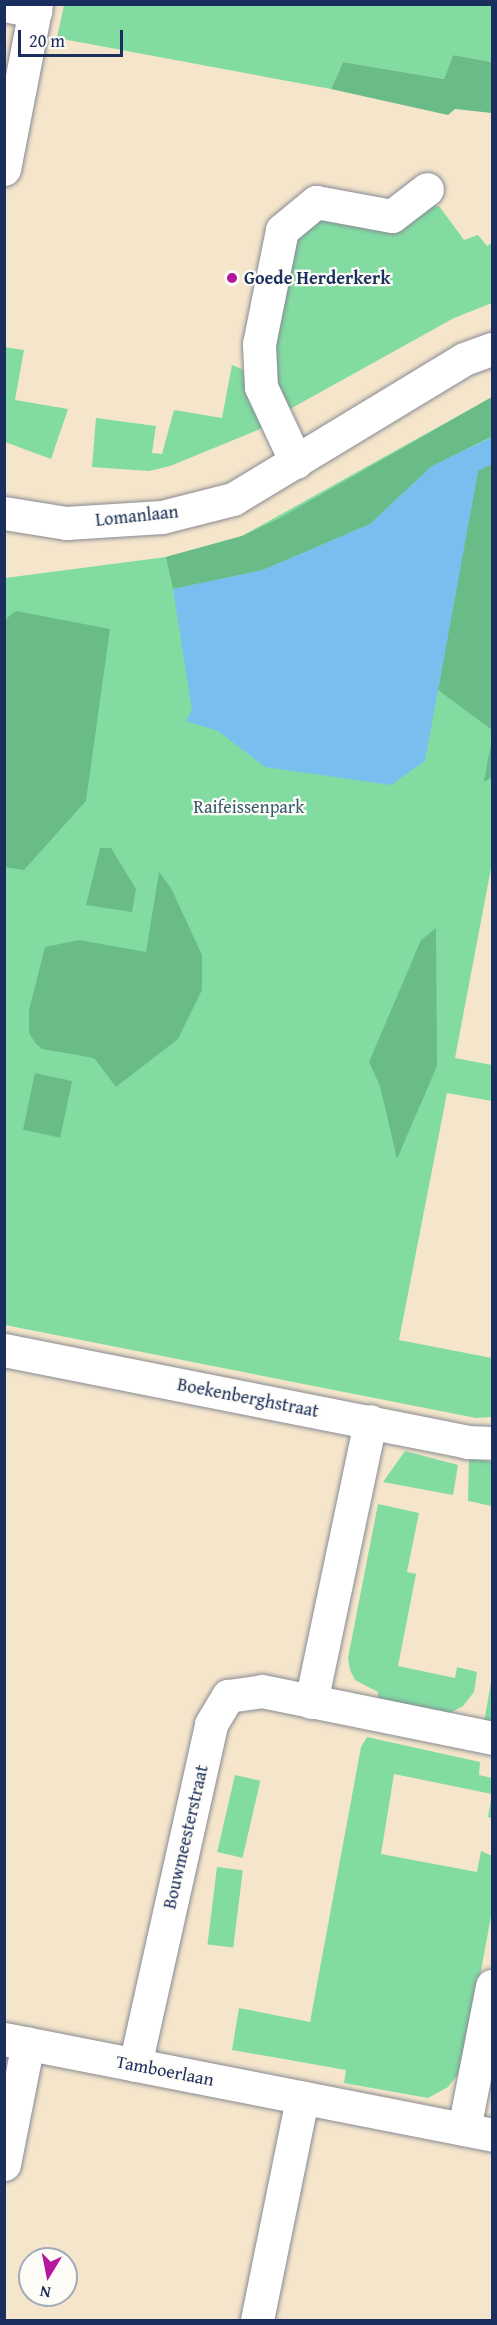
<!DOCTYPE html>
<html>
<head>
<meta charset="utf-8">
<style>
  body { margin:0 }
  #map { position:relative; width:497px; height:2325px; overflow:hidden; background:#f4e5cb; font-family:"Gentium Book Plus",serif }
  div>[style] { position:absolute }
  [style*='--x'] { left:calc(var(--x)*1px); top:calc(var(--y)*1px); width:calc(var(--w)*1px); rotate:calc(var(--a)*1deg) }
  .green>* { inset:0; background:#82dca2; transform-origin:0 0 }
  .forest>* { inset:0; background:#69bc88; transform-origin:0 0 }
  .water>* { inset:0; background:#78bff0 }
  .roads { filter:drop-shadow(0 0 2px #888a94) drop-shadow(0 0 2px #888a94) }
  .minor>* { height:33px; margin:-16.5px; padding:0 16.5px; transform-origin:16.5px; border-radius:16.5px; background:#fff }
  .dots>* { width:16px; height:16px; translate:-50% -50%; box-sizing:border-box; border:3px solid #fdfcf7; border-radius:50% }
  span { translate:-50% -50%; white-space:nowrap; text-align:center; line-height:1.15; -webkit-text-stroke:4.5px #fdfcf7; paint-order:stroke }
  .poi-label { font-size:18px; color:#1b2f5e; font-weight:700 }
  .left { translate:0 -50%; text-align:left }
  .street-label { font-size:18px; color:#1b2f5e }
  .park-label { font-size:18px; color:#355a6f }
  .frame { position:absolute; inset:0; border:6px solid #1b2f5e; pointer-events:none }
  .north { position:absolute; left:18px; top:2247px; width:60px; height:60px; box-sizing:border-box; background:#fdfcf7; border:2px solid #a3aaba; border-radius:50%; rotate:190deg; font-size:16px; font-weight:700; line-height:24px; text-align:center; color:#1b2f5e }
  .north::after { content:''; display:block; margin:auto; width:21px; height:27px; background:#b5179e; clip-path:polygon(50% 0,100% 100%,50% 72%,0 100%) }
  .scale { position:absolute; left:18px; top:30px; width:105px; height:27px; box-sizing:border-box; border:3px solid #1b2f5e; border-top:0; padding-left:8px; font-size:18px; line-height:21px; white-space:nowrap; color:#1b2f5e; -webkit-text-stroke:4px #fdfcf7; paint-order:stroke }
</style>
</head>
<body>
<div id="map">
  <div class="green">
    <div style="clip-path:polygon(64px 5px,492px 5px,492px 62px,453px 55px,444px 79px,343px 62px,331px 89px,57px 38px)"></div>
    <div style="clip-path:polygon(439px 206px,464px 240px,478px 235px,487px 246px,492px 243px,492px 303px,454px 318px,281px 414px,266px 380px,287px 247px,317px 215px)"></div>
    <div style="clip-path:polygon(4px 347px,24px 350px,15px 400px,68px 409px,51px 459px,5px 442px)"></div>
    <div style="clip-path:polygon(232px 365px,242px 369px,265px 427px,170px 466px,149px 471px,92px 467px,96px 418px,156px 426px,152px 453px,162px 454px,174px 410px,222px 418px)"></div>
    <div style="clip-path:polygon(492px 397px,492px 863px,455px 1058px,492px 1065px,492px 1101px,447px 1093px,399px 1340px,492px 1358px,492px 1417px,476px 1418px,5px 1325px,5px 578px,166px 557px,242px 536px)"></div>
    <div style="clip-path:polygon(405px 1451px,458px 1465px,453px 1495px,383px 1482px)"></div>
    <div style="clip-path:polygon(469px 1458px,492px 1462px,492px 1506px,468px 1501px)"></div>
    <div style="clip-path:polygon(378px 1504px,419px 1513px,407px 1572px,416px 1574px,398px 1666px,455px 1678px,457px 1667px,477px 1672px,474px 1692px,463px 1706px,444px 1716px,378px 1702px,378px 1692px,355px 1680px,350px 1670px,348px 1658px)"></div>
    <div style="clip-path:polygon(492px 1677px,492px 1723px,484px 1722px)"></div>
    <div style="clip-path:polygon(367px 1737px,480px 1762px,479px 1775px,492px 1778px,492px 1818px,488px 1817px,492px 1794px,394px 1774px,381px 1854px,477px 1872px,481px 1851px,492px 1856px,492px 1911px,463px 2068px,448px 2087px,428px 2098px,344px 2083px,346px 2070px,232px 2050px,239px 2008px,310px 2022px,361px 1747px)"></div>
    <div style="left:235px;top:1775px;width:26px;height:79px;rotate:13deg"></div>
    <div style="left:217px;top:1867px;width:26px;height:78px;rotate:7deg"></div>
  </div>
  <div class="forest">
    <div style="clip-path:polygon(453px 55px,492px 62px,492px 113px,455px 109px,448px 115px,331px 89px,343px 62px,444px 79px)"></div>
    <div style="clip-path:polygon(492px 397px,492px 436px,432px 466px,370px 524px,263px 570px,173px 589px,166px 557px,242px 536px,278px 519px)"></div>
    <div style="clip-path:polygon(492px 463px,492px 730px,438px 690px,478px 470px)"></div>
    <div style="clip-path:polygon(16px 611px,110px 629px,86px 801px,24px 870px,4px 867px,4px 631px,7px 618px)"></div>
    <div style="clip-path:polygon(492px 740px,492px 777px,484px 782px,488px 759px)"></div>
    <div style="clip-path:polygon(100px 848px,111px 848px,136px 889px,132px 912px,86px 905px)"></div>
    <div style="clip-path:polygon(159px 872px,171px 888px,202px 955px,202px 990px,178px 1039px,116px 1087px,94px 1058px,42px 1049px,36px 1044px,29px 1033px,29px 1010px,45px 947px,79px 940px,146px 952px)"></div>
    <div style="clip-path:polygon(436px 928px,437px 1066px,397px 1159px,380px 1086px,369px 1062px,421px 940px)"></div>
    <div style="left:35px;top:1073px;width:38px;height:58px;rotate:12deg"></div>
  </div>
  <div class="water">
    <div style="clip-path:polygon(492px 437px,492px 464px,478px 471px,425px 761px,391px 785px,265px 767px,218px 731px,186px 721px,192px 710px,173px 589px,263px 570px,370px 524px,432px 466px)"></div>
  </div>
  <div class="roads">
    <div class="minor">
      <div style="--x:4;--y:5;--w:32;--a:11"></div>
      <div style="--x:4;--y:169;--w:168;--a:-79"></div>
      <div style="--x:296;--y:462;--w:83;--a:-115"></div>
      <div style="--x:261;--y:387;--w:43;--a:-92.7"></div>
      <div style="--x:259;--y:344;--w:116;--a:-78.6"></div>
      <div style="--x:282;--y:230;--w:44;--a:-39.5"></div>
      <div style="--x:316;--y:202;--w:77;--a:10.4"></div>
      <div style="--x:392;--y:216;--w:44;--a:-37.6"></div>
      <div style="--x:4;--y:513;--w:63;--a:9.2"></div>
      <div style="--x:66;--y:523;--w:96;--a:-3.6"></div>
      <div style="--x:162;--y:517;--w:73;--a:-14.2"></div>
      <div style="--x:233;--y:499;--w:270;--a:-31.2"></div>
      <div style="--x:464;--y:359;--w:30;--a:-20"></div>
      <div style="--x:4;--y:1350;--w:472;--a:11.2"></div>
      <div style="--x:467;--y:1442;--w:25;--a:2"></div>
      <div style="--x:311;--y:1702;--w:287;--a:-78.1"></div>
      <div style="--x:4;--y:2039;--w:497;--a:11.1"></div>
      <div style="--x:135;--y:2065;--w:349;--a:-77.4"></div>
      <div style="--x:211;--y:1724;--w:33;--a:-59"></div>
      <div style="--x:228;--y:1696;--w:34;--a:-8"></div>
      <div style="--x:262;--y:1691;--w:235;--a:11.5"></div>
      <div style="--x:464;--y:2129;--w:146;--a:-78.9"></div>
      <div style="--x:4;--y:2164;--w:123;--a:-78.8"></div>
      <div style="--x:257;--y:2320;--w:227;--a:-78.5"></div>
    </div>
  </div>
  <div class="dots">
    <div style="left:232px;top:278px;background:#b5179e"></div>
  </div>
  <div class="poi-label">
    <span class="left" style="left:244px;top:278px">Goede Herderkerk</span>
  </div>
  <div class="street-label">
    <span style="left:137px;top:516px;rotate:-6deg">Lomanlaan</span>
    <span style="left:248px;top:1398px;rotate:11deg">Boekenberghstraat</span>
    <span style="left:186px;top:1837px;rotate:-77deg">Bouwmeesterstraat</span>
    <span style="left:165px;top:2071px;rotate:11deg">Tamboerlaan</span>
  </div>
  <div class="park-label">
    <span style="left:249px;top:807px">Raifeissenpark</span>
  </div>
  <div class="frame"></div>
  <div class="north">N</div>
  <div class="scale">20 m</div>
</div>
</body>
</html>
